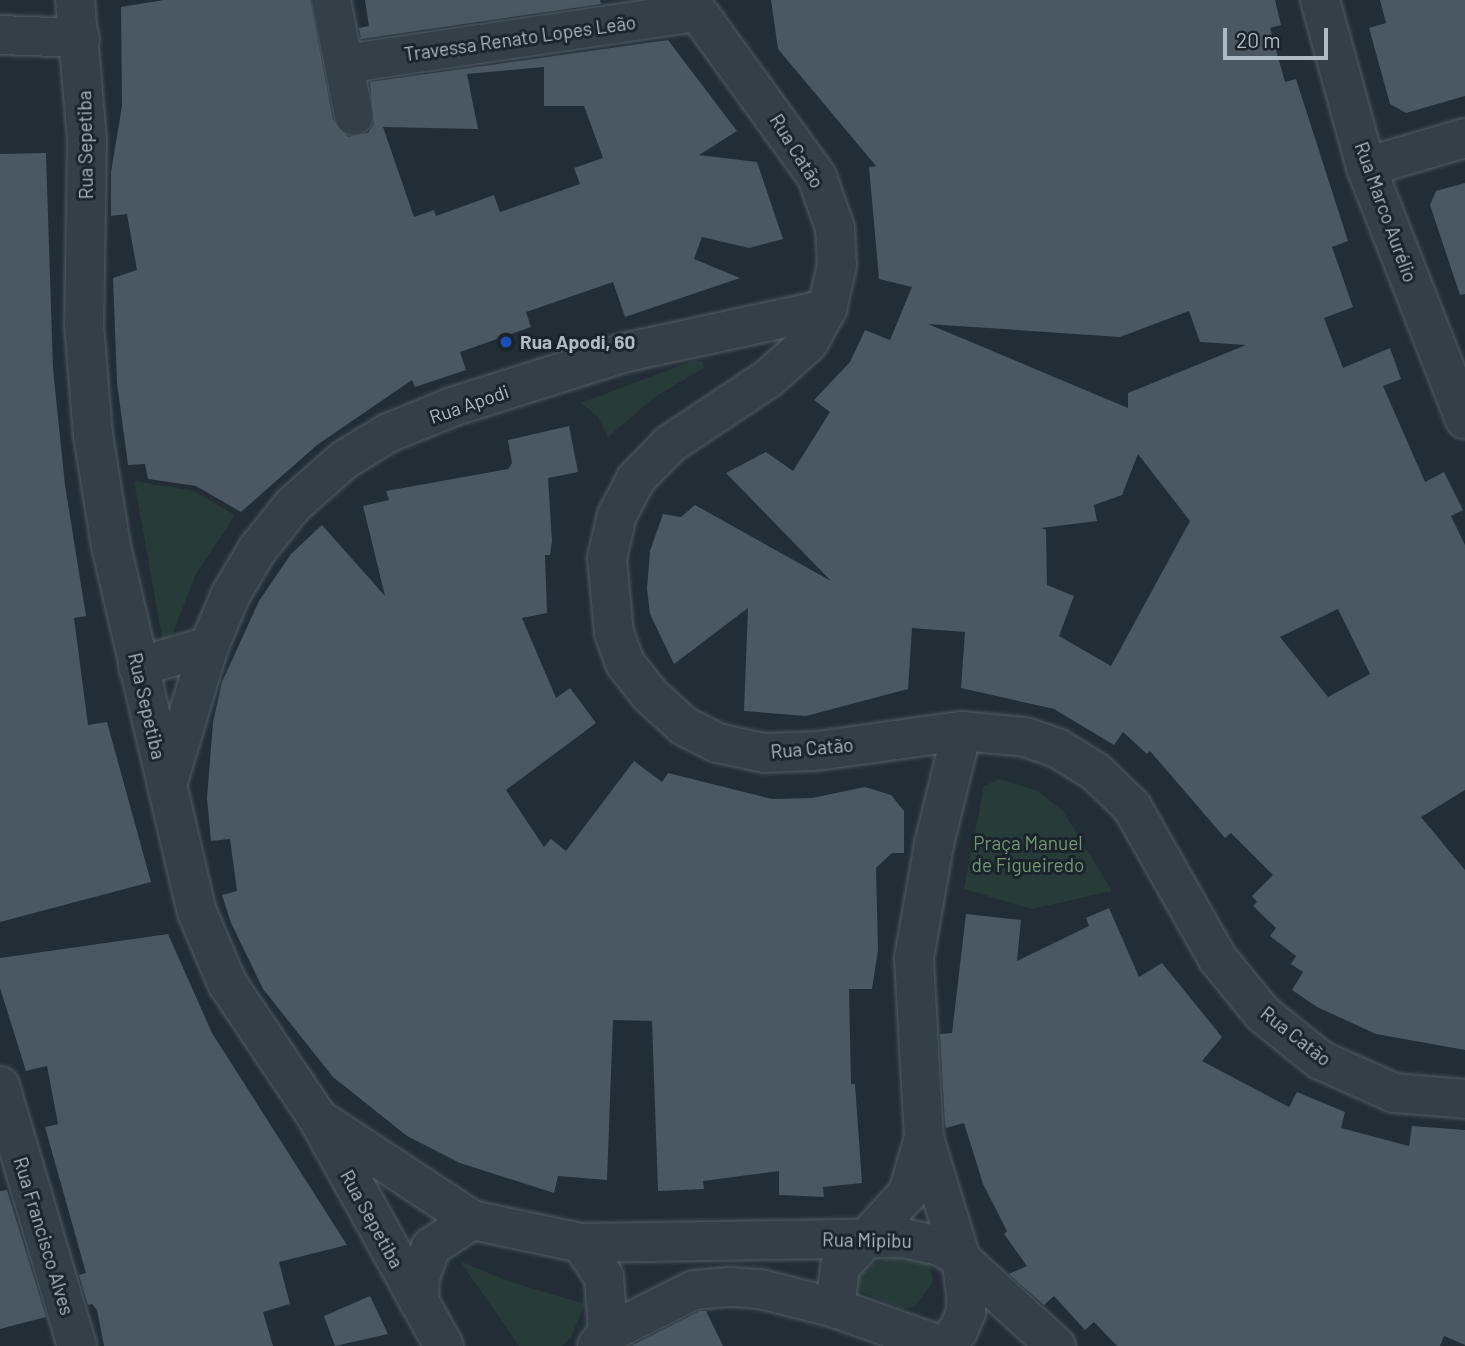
<!DOCTYPE html>
<html>
<head>
<meta charset="utf-8">
<style>
  body { margin:0 }
  #map { position:relative; width:1465px; height:1346px; overflow:hidden; background:#222d36; font-family:Barlow,sans-serif }
  div>[style] { position:absolute }
  [style*='--x'] { left:calc(var(--x)*1px); top:calc(var(--y)*1px); width:calc(var(--w)*1px); rotate:calc(var(--a)*1deg) }
  .green>* { inset:0; background:#273b39 }
  .building>* { inset:0; background:#4b5861 }
  .roads { filter:drop-shadow(0 0 2px #535d64) drop-shadow(0 0 2px #535d64) }
  .minor>* { height:38px; margin:-19px; padding:0 19px; transform-origin:19px; border-radius:19px; background:#353f47 }
  .dots>* { width:19px; height:19px; translate:-50% -50%; box-sizing:border-box; border:4px solid #1b242b; border-radius:50% }
  span { translate:-50% -50%; white-space:nowrap; text-align:center; line-height:1.15; -webkit-text-stroke:6px #1b242b; paint-order:stroke }
  .street-label { font-size:19px; color:#b0bac3 }
  .poi-label { font-size:19px; color:#b0bac3; font-weight:700 }
  .left { translate:0 -50%; text-align:left }
  .park-label { font-size:19px; color:#719674 }
  .scale { position:absolute; left:1223px; top:28px; width:105px; height:32px; box-sizing:border-box; border:4px solid #b0bac3; border-top:0; padding-left:9px; font-size:21px; line-height:24px; white-space:nowrap; color:#b0bac3; -webkit-text-stroke:5px #1b242b; paint-order:stroke }
</style>
</head>
<body>
<div id="map">
  <div class="green">
    <div style="clip-path:polygon(695px 360px,703px 362px,704px 368px,656px 396px,608px 437px,598px 417px,581px 403px)"></div>
    <div style="clip-path:polygon(134px 481px,194px 491px,235px 515px,196px 574px,165px 653px)"></div>
    <div style="clip-path:polygon(1000px 779px,1038px 791px,1063px 811px,1112px 891px,1032px 909px,964px 889px,984px 786px)"></div>
    <div style="clip-path:polygon(922px 1250px,929px 1259px,933px 1282px,915px 1306px,903px 1309px,859px 1291px,854px 1279px,861px 1267px)"></div>
    <div style="clip-path:polygon(460px 1261px,508px 1281px,585px 1304px,571px 1337px,562px 1346px,519px 1346px)"></div>
  </div>
  <div class="building">
    <div style="clip-path:polygon(evenodd,164px 0,310px 0,333px 120px,348px 137px,368px 133px,374px 124px,370px 82px,668px 40px,737px 131px,699px 155px,757px 162px,783px 239px,749px 248px,702px 237px,694px 259px,740px 278px,625px 317px,613px 282px,526px 312px,531px 327px,460px 352px,466px 370px,415px 387px,412px 380px,317px 445px,241px 512px,196px 486px,148px 479px,145px 464px,128px 465px,117px 383px,113px 278px,137px 270px,127px 214px,111px 216px,111px 172px,122px 106px,121px 7px,164px 0,544px 67px,544px 106px,584px 106px,603px 158px,574px 168px,580px 184px,500px 212px,494px 195px,436px 216px,434px 210px,414px 217px,383px 127px,478px 129px,467px 74px,544px 67px)"></div>
    <div style="clip-path:polygon(365px 0,600px 0,601px 4px,361px 39px,359px 28px,369px 26px)"></div>
    <div style="clip-path:polygon(evenodd,771px 0,1275px 0,1281px 25px,1270px 28px,1285px 82px,1296px 79px,1348px 241px,1332px 247px,1353px 307px,1324px 318px,1343px 368px,1390px 348px,1401px 379px,1383px 386px,1425px 482px,1444px 472px,1463px 510px,1451px 516px,1465px 545px,1465px 790px,1421px 817px,1465px 870px,1465px 1050px,1376px 1034px,1317px 1007px,1292px 990px,1303px 972px,1291px 964px,1296px 956px,1270px 936px,1276px 928px,1253px 906px,1257px 902px,1252px 896px,1273px 875px,1231px 833px,1225px 838px,1150px 751px,1147px 754px,1123px 732px,1114px 745px,1054px 709px,961px 688px,965px 632px,912px 628px,908px 689px,806px 716px,744px 711px,748px 608px,674px 664px,650px 614px,647px 589px,650px 551px,663px 514px,681px 517px,695px 505px,831px 581px,726px 473px,766px 452px,793px 471px,830px 412px,814px 400px,850px 362px,865px 330px,890px 340px,912px 287px,879px 279px,869px 167px,876px 166px,778px 49px,771px 0,1189px 311px,1200px 342px,1246px 345px,1128px 393px,1128px 408px,928px 324px,1120px 337px,1189px 311px,771px 0,1138px 454px,1190px 521px,1111px 666px,1059px 636px,1074px 596px,1047px 585px,1046px 530px,1041px 528px,1097px 521px,1094px 505px,1122px 495px,1138px 454px,771px 0,1338px 609px,1370px 674px,1328px 697px,1280px 637px,1338px 609px)"></div>
    <div style="clip-path:polygon(1380px 0,1465px 0,1465px 96px,1406px 113px,1390px 104px,1369px 28px,1386px 23px)"></div>
    <div style="clip-path:polygon(46px 153px,53px 369px,65px 485px,86px 616px,74px 618px,88px 725px,107px 722px,151px 882px,0 922px,0 154px)"></div>
    <div style="clip-path:polygon(1465px 183px,1465px 294px,1460px 295px,1430px 205px,1436px 191px)"></div>
    <div style="clip-path:polygon(569px 426px,578px 472px,548px 478px,552px 541px,550px 555px,545px 555px,547px 613px,522px 618px,556px 698px,570px 688px,596px 723px,506px 790px,544px 847px,551px 839px,566px 851px,634px 761px,662px 782px,668px 773px,772px 799px,812px 798px,865px 787px,891px 795px,904px 811px,904px 853px,892px 853px,876px 868px,878px 950px,872px 989px,849px 989px,851px 1084px,855px 1084px,862px 1183px,823px 1187px,824px 1197px,779px 1195px,779px 1171px,703px 1181px,704px 1189px,658px 1191px,652px 1021px,613px 1020px,607px 1180px,558px 1176px,554px 1193px,460px 1163px,407px 1136px,333px 1077px,263px 989px,231px 923px,222px 895px,237px 891px,230px 839px,211px 841px,207px 798px,213px 722px,222px 682px,259px 601px,291px 554px,322px 525px,385px 596px,363px 506px,389px 500px,386px 491px,508px 469px,512px 463px,508px 440px)"></div>
    <div style="clip-path:polygon(1109px 908px,1139px 977px,1162px 963px,1222px 1037px,1202px 1061px,1289px 1107px,1297px 1092px,1345px 1112px,1341px 1128px,1409px 1146px,1412px 1126px,1465px 1130px,1465px 1345px,1444px 1336px,1440px 1346px,1117px 1346px,1094px 1322px,1085px 1330px,1054px 1296px,1044px 1305px,1009px 1274px,1027px 1266px,1004px 1234px,1007px 1231px,983px 1184px,964px 1123px,946px 1128px,945px 1124px,940px 1034px,952px 1033px,966px 914px,1021px 920px,1017px 961px,1089px 926px,1086px 918px)"></div>
    <div style="clip-path:polygon(168px 934px,212px 1033px,347px 1245px,279px 1262px,290px 1304px,263px 1312px,273px 1346px,104px 1346px,97px 1310px,92px 1304px,88px 1305px,79px 1275px,86px 1273px,45px 1127px,58px 1124px,47px 1066px,26px 1071px,0 988px,0 958px)"></div>
    <div style="clip-path:polygon(7px 1190px,46px 1317px,0 1329px,0 1191px)"></div>
    <div style="clip-path:polygon(370px 1296px,388px 1334px,335px 1346px,324px 1316px)"></div>
    <div style="clip-path:polygon(700px 1311px,706px 1311px,723px 1346px,631px 1346px)"></div>
  </div>
  <div class="roads">
    <div class="minor">
      <div style="--x:75;--y:0;--w:142;--a:85.1"></div>
      <div style="--x:87;--y:141;--w:183;--a:90.9"></div>
      <div style="--x:84;--y:324;--w:111;--a:85.4"></div>
      <div style="--x:93;--y:435;--w:112;--a:80.8"></div>
      <div style="--x:111;--y:546;--w:376;--a:76.8"></div>
      <div style="--x:197;--y:912;--w:77;--a:67.1"></div>
      <div style="--x:227;--y:983;--w:161;--a:56.1"></div>
      <div style="--x:317;--y:1117;--w:262;--a:61"></div>
      <div style="--x:331;--y:0;--w:118;--a:78.8"></div>
      <div style="--x:689;--y:0;--w:218;--a:54.1"></div>
      <div style="--x:817;--y:177;--w:54;--a:70.6"></div>
      <div style="--x:835;--y:228;--w:37;--a:87"></div>
      <div style="--x:837;--y:265;--w:45;--a:102.8"></div>
      <div style="--x:827;--y:309;--w:39;--a:119"></div>
      <div style="--x:808;--y:343;--w:52;--a:138.1"></div>
      <div style="--x:769;--y:378;--w:119;--a:146.3"></div>
      <div style="--x:670;--y:444;--w:49;--a:134.2"></div>
      <div style="--x:636;--y:479;--w:41;--a:117.8"></div>
      <div style="--x:617;--y:515;--w:44;--a:103.1"></div>
      <div style="--x:607;--y:558;--w:75;--a:84.7"></div>
      <div style="--x:614;--y:633;--w:32;--a:70"></div>
      <div style="--x:625;--y:663;--w:41;--a:52"></div>
      <div style="--x:650;--y:695;--w:46;--a:42.4"></div>
      <div style="--x:684;--y:726;--w:38;--a:27"></div>
      <div style="--x:718;--y:743;--w:47;--a:12.3"></div>
      <div style="--x:764;--y:753;--w:53;--a:-2.2"></div>
      <div style="--x:817;--y:751;--w:146;--a:-7.9"></div>
      <div style="--x:962;--y:731;--w:63;--a:5.4"></div>
      <div style="--x:1025;--y:737;--w:34;--a:19"></div>
      <div style="--x:1057;--y:748;--w:46;--a:31.6"></div>
      <div style="--x:1096;--y:772;--w:50;--a:44.2"></div>
      <div style="--x:1132;--y:807;--w:175;--a:60.5"></div>
      <div style="--x:1218;--y:959;--w:71;--a:50.7"></div>
      <div style="--x:1263;--y:1014;--w:73;--a:38.9"></div>
      <div style="--x:1320;--y:1060;--w:81;--a:24"></div>
      <div style="--x:1394;--y:1093;--w:71;--a:4.8"></div>
      <div style="--x:1320;--y:0;--w:173;--a:74.6"></div>
      <div style="--x:1366;--y:167;--w:271;--a:68.6"></div>
      <div style="--x:0;--y:35;--w:80;--a:2.1"></div>
      <div style="--x:344;--y:64;--w:356;--a:-8.4"></div>
      <div style="--x:1366;--y:167;--w:103;--a:-16.3"></div>
      <div style="--x:138;--y:667;--w:74;--a:-16.5"></div>
      <div style="--x:167;--y:785;--w:145;--a:-73.2"></div>
      <div style="--x:209;--y:646;--w:56;--a:-67.1"></div>
      <div style="--x:231;--y:594;--w:51;--a:-59.4"></div>
      <div style="--x:257;--y:550;--w:58;--a:-51.3"></div>
      <div style="--x:293;--y:505;--w:68;--a:-41.4"></div>
      <div style="--x:344;--y:460;--w:52;--a:-31.5"></div>
      <div style="--x:388;--y:433;--w:69;--a:-22.1"></div>
      <div style="--x:452;--y:407;--w:179;--a:-17.5"></div>
      <div style="--x:623;--y:353;--w:209;--a:-12.2"></div>
      <div style="--x:0;--y:1086;--w:271;--a:73.5"></div>
      <div style="--x:322;--y:1121;--w:180;--a:33.4"></div>
      <div style="--x:581;--y:1243;--w:41;--a:55.9"></div>
      <div style="--x:604;--y:1277;--w:56;--a:85.9"></div>
      <div style="--x:419;--y:1302;--w:25;--a:-88"></div>
      <div style="--x:420;--y:1277;--w:32;--a:-70"></div>
      <div style="--x:431;--y:1247;--w:49;--a:-33.4"></div>
      <div style="--x:472;--y:1220;--w:111;--a:11.9"></div>
      <div style="--x:581;--y:1243;--w:323;--a:-0.9"></div>
      <div style="--x:904;--y:1238;--w:39;--a:13"></div>
      <div style="--x:942;--y:1247;--w:22;--a:32"></div>
      <div style="--x:961;--y:1259;--w:129;--a:42.5"></div>
      <div style="--x:835;--y:1308;--w:41;--a:-83"></div>
      <div style="--x:840;--y:1267;--w:100;--a:-47.4"></div>
      <div style="--x:908;--y:1193;--w:57;--a:-73.8"></div>
      <div style="--x:597;--y:1346;--w:17;--a:-50"></div>
      <div style="--x:608;--y:1333;--w:96;--a:-26.6"></div>
      <div style="--x:694;--y:1290;--w:37;--a:-5"></div>
      <div style="--x:731;--y:1287;--w:29;--a:4"></div>
      <div style="--x:760;--y:1289;--w:77;--a:14.2"></div>
      <div style="--x:835;--y:1308;--w:114;--a:19.6"></div>
      <div style="--x:943;--y:1346;--w:21;--a:-45"></div>
      <div style="--x:958;--y:1331;--w:21;--a:-67"></div>
      <div style="--x:966;--y:1312;--w:18;--a:-90"></div>
      <div style="--x:966;--y:1294;--w:35;--a:-98"></div>
      <div style="--x:961;--y:1259;--w:127;--a:-107"></div>
      <div style="--x:924;--y:1138;--w:180;--a:-93.2"></div>
      <div style="--x:914;--y:958;--w:116;--a:-80"></div>
      <div style="--x:934;--y:844;--w:116;--a:-76.1"></div>
    </div>
  </div>
  <div class="dots">
    <div style="left:506px;top:342px;background:#1a4fb4"></div>
  </div>
  <div class="street-label">
    <span style="left:520px;top:38px;rotate:-8deg">Travessa Renato Lopes Leão</span>
    <span style="left:85px;top:145px;rotate:-91deg">Rua Sepetiba</span>
    <span style="left:797px;top:151px;rotate:58deg">Rua Catão</span>
    <span style="left:1386px;top:212px;rotate:70deg">Rua Marco Aurélio</span>
    <span style="left:469px;top:404px;rotate:-19deg">Rua Apodi</span>
    <span style="left:147px;top:706px;rotate:77deg">Rua Sepetiba</span>
    <span style="left:812px;top:748px;rotate:-5deg">Rua Catão</span>
    <span style="left:1296px;top:1036px;rotate:38deg">Rua Catão</span>
    <span style="left:372px;top:1219px;rotate:61deg">Rua Sepetiba</span>
    <span style="left:44px;top:1236px;rotate:73deg">Rua Francisco Alves</span>
    <span style="left:867px;top:1240px;rotate:1deg">Rua Mipibu</span>
  </div>
  <div class="poi-label">
    <span class="left" style="left:520px;top:342px">Rua Apodi, 60</span>
  </div>
  <div class="park-label">
    <span style="left:1028px;top:854px">Praça Manuel<br>de Figueiredo</span>
  </div>
  <div class="scale">20 m</div>
</div>
</body>
</html>
